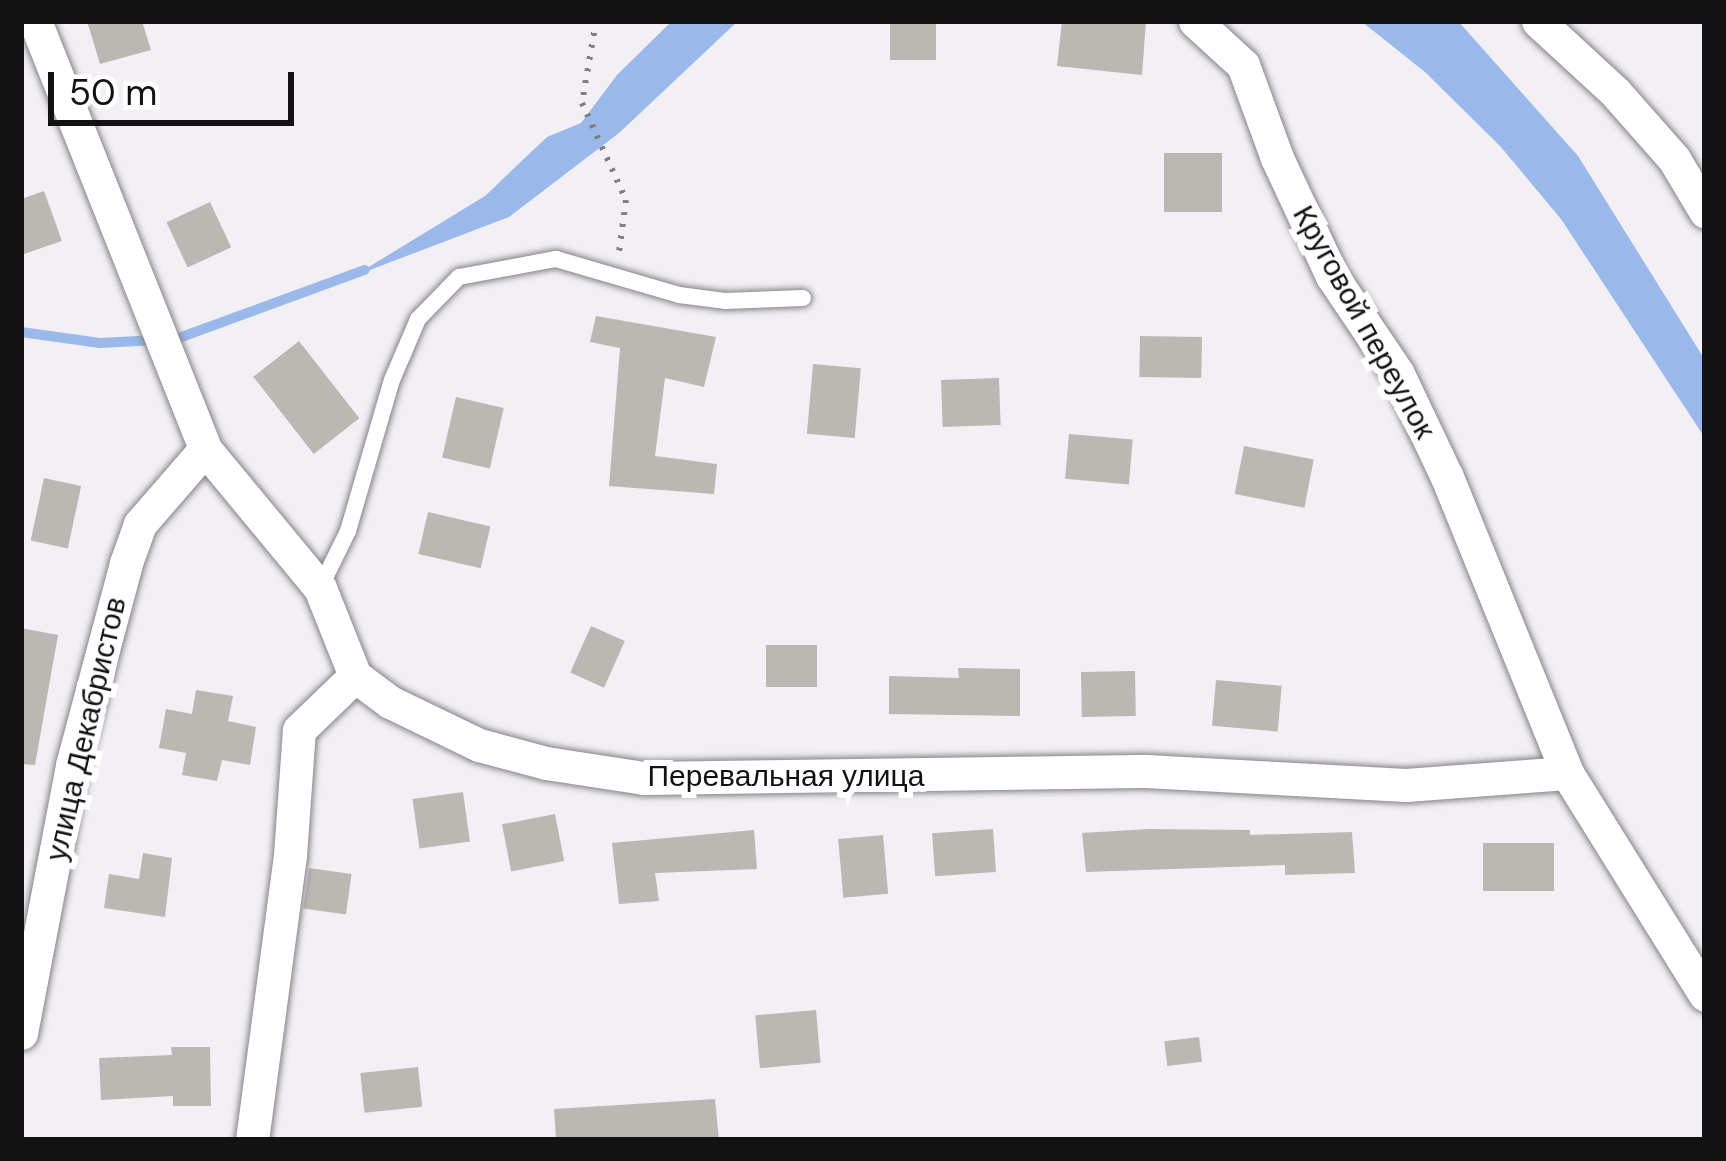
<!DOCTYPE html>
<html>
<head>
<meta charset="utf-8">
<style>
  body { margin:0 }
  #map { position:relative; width:1726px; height:1161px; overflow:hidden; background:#f2f0f5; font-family:"DM Sans",sans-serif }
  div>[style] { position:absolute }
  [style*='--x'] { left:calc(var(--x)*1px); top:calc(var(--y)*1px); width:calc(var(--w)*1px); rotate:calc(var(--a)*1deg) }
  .water>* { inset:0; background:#9ab8e9 }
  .stream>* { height:10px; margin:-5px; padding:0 5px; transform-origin:5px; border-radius:5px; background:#9ab8e9 }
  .building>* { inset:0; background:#bbb7b3; transform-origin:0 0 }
  .path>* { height:6px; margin-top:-3px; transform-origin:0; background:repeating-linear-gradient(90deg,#807f82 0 3px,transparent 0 12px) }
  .roads { filter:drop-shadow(0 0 3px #868589) drop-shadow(0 0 3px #868589) }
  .service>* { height:16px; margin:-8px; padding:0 8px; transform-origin:8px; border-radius:8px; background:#fff }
  .minor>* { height:33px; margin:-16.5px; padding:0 16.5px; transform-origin:16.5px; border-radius:16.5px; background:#fff }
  span { translate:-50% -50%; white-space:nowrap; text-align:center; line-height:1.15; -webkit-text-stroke:12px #fff; paint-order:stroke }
  .street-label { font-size:30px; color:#121213 }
  .frame { position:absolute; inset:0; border:24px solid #121213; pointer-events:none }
  .scale { position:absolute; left:48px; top:72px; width:246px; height:54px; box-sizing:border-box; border:6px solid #121213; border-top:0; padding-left:15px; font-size:36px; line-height:42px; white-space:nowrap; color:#121213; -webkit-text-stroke:9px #fff; paint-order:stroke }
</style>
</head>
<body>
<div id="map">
  <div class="water">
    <div style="clip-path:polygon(672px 21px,738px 21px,619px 133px,509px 217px,354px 276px,485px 196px,547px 137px,581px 123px,617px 75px)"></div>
    <div style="clip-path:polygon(1361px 21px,1458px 21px,1578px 156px,1705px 360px,1705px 438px,1561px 219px,1500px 146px,1425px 72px)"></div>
  </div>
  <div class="stream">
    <div style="--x:21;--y:332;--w:80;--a:7.9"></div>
    <div style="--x:100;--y:343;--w:76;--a:-3"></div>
    <div style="--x:176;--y:339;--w:201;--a:-20.1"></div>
  </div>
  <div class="building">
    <div style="clip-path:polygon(87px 21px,142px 21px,151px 50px,100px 64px)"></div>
    <div style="left:890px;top:21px;width:46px;height:39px"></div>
    <div style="clip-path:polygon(1062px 21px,1146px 21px,1142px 75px,1057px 66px)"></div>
    <div style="left:1164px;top:153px;width:58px;height:59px"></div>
    <div style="clip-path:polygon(44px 191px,62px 241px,21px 255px,21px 199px)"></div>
    <div style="left:210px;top:202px;width:50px;height:48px;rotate:65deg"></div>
    <div style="clip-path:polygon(596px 316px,716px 337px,704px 387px,665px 378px,655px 456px,717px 464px,714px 494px,609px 486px,620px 348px,590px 342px)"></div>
    <div style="left:1140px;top:336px;width:62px;height:41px;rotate:1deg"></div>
    <div style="left:299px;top:341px;width:98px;height:58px;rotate:52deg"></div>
    <div style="left:813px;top:364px;width:48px;height:70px;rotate:5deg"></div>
    <div style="left:999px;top:378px;width:47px;height:58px;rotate:88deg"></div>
    <div style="left:456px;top:397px;width:49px;height:62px;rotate:13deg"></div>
    <div style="left:1069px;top:434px;width:64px;height:45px;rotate:5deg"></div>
    <div style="left:1244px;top:446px;width:71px;height:49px;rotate:11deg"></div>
    <div style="left:44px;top:478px;width:38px;height:64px;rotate:12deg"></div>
    <div style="left:428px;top:512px;width:64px;height:43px;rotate:13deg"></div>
    <div style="left:591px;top:626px;width:37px;height:51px;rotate:24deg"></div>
    <div style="clip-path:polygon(21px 628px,58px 635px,35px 765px,21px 764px)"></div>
    <div style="left:766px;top:645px;width:51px;height:42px"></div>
    <div style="clip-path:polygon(958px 668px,1020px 669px,1020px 716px,889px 714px,889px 676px,959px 678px)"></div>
    <div style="left:1135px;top:671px;width:45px;height:54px;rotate:89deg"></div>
    <div style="left:1216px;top:680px;width:66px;height:46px;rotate:5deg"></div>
    <div style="clip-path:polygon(196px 690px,233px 696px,228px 721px,256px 727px,250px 765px,222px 760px,217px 781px,182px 775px,186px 753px,159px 748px,166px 709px,192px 714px)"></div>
    <div style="left:463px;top:792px;width:50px;height:51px;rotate:82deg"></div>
    <div style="left:555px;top:814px;width:48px;height:54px;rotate:79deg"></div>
    <div style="left:993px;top:829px;width:43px;height:61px;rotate:86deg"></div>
    <div style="clip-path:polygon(1149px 829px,1250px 830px,1250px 835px,1352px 832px,1355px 873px,1285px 875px,1285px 865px,1086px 872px,1082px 833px)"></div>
    <div style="clip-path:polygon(754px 830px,757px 869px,655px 873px,659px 901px,619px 904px,612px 843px)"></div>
    <div style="left:883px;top:835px;width:59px;height:45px;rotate:85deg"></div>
    <div style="left:1483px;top:843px;width:71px;height:48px"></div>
    <div style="clip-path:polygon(143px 853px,172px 858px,165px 917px,104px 908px,109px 874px,139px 879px)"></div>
    <div style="left:309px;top:868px;width:43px;height:41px;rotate:8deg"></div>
    <div style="left:816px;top:1010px;width:53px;height:61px;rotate:85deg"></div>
    <div style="left:1199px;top:1037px;width:25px;height:35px;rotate:83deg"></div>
    <div style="clip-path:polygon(171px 1047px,210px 1047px,211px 1106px,173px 1106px,173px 1096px,101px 1100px,99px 1058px,172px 1055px)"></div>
    <div style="left:418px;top:1067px;width:40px;height:58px;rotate:84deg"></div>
    <div style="clip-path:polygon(715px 1099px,719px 1140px,556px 1140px,554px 1109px)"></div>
  </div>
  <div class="path">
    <div style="--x:596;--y:21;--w:83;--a:99.7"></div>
    <div style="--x:582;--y:103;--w:107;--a:65.6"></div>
    <div style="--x:626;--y:200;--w:52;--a:97.7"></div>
  </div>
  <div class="roads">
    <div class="service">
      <div style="--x:320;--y:588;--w:64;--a:-63.8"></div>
      <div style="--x:348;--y:531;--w:157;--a:-73.8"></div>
      <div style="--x:392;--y:380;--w:66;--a:-66.9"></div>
      <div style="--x:418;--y:319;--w:59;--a:-45.7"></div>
      <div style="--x:459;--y:277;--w:99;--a:-10.5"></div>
      <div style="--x:556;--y:259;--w:128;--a:16.3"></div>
      <div style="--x:679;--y:295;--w:46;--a:7.4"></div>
      <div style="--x:725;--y:301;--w:78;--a:-2.2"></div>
    </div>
    <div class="minor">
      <div style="--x:35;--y:21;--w:461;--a:68.3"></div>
      <div style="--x:205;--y:449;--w:180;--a:50.4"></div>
      <div style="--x:320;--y:588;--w:95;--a:68.3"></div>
      <div style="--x:355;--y:676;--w:44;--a:36.6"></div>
      <div style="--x:390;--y:702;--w:99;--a:25.8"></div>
      <div style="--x:479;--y:745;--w:69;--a:15"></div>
      <div style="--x:546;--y:763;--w:99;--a:8.7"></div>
      <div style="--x:644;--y:778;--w:502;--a:-0.8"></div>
      <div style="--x:1146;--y:771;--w:260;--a:3.1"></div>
      <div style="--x:1406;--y:785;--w:161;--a:-4.3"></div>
      <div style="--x:1195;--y:21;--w:65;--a:42.5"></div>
      <div style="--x:1243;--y:65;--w:99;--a:69.9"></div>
      <div style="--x:1277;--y:158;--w:130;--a:65"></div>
      <div style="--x:1332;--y:276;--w:118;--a:56"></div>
      <div style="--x:1398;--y:374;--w:114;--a:64.6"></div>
      <div style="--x:1447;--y:477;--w:319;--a:67.9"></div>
      <div style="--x:1567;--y:773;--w:261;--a:58.1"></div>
      <div style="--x:1538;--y:21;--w:105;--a:42.7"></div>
      <div style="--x:1615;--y:92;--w:89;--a:48.6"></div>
      <div style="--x:1674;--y:159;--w:61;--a:59.2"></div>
      <div style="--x:21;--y:1033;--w:273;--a:-79.2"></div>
      <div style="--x:72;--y:765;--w:209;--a:-75"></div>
      <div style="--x:126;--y:563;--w:41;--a:-70.3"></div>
      <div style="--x:140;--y:524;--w:99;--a:-49.1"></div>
      <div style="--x:252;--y:1140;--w:288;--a:-82.4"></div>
      <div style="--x:290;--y:855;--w:125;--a:-85.9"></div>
      <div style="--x:299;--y:730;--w:78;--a:-44"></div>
    </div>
  </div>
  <div class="street-label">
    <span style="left:1364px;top:322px;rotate:61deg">Круговой переулок</span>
    <span style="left:86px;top:729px;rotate:-77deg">улица Декабристов</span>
    <span style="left:786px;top:776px">Перевальная улица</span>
  </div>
  <div class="frame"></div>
  <div class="scale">50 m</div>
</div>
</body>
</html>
